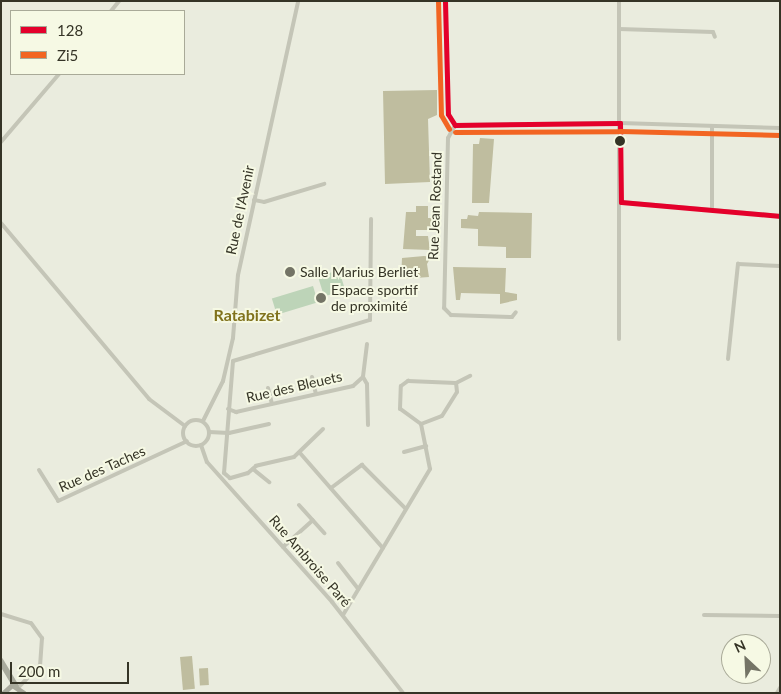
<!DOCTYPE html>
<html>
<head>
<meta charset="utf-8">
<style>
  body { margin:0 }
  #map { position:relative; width:781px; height:694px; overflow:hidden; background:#eaecde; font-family:Lato,sans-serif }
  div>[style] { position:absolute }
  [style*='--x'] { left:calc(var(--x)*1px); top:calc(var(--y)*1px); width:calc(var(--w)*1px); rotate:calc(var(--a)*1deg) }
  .green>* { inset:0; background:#bdd4b8; transform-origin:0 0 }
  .building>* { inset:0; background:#bfbd9f; transform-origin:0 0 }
  .minor>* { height:4px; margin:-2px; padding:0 2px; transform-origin:2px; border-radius:2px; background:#c4c5b7 }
  .minor>.ring { margin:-2px; padding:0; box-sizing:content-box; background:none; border:4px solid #c4c5b7; border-radius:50% }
  .major>* { height:5px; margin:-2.5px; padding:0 2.5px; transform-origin:2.5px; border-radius:2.5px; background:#a8a99c }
  .highway>* { height:5.5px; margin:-2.75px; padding:0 2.75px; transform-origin:2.75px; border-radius:2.75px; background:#a9ab9d }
  .bus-1>* { height:5px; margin:-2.5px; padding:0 2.5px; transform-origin:2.5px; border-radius:2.5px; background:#e4002b }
  .bus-2>* { height:5px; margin:-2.5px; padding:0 2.5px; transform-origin:2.5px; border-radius:2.5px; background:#f26522 }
  .dots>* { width:14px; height:14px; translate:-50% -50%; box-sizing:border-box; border:2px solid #f6f9e4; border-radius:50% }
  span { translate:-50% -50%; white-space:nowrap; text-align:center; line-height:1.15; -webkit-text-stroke:4px #f6f9e4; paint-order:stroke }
  .street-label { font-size:14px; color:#353426 }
  .poi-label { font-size:14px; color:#353426 }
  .left { translate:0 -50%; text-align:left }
  .quarter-label { font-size:16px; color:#80721c; font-weight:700 }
  .frame { position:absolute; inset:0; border:2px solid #353426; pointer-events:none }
  .legend { position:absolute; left:10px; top:10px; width:175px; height:65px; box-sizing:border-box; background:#f6f9e4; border:1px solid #a9aa98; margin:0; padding:6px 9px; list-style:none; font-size:15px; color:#353426 }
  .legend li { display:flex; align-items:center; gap:10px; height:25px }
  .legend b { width:25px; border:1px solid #a9aa98 }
  .north { position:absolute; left:721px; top:634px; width:50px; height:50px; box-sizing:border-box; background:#f6f9e4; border:1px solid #a9aa98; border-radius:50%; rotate:335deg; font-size:14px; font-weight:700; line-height:20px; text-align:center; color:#353426 }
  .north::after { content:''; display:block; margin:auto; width:18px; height:22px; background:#747466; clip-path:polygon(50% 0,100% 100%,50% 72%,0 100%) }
  .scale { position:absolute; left:10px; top:662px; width:119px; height:22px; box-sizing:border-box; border:2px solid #353426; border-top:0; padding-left:6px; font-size:15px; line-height:18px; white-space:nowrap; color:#353426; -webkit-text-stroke:4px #f6f9e4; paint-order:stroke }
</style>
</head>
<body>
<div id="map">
  <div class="green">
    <div style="left:339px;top:270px;width:21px;height:22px;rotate:73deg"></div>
    <div style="left:313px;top:286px;width:17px;height:43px;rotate:73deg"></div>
  </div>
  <div class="building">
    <div style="clip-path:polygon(437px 90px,437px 115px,428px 119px,430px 182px,385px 184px,383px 91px)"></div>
    <div style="clip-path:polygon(480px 138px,494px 139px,489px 203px,472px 203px,473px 144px,479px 144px)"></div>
    <div style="clip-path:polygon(416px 206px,428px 206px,428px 218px,435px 218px,435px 230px,416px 230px,416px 236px,428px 236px,430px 250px,403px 249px,406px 212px,416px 212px)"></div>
    <div style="clip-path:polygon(479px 212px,532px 213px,531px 258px,506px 258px,506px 247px,478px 246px,478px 229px,461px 228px,461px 219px,467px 219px,468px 215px,478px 216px)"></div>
    <div style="clip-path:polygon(424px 256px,431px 257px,427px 264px,429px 277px,401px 279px,402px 258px)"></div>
    <div style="clip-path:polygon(453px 267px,506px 268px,505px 292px,517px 294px,517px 300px,500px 304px,500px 294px,461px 293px,460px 300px,456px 300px)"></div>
    <div style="left:192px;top:656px;width:33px;height:12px;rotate:85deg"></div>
    <div style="left:208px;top:668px;width:17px;height:9px;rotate:87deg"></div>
  </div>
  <div class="minor">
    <div style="--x:445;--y:1;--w:113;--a:88.5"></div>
    <div style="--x:448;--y:114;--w:13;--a:58"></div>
    <div style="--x:111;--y:11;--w:13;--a:-51"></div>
    <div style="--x:619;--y:29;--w:94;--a:1.8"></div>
    <div style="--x:713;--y:32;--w:5;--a:68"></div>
    <div style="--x:455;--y:125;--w:165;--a:-0.7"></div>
    <div style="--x:620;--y:123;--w:160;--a:1.8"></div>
    <div style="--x:455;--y:125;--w:15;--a:118"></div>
    <div style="--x:448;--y:138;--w:170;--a:91.3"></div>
    <div style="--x:444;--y:308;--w:10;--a:45"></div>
    <div style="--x:451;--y:315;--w:61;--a:1.9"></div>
    <div style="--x:512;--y:317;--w:6;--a:-51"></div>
    <div style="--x:1;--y:142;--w:89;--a:-49.5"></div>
    <div style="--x:254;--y:200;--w:10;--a:11"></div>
    <div style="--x:264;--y:202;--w:63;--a:-16.7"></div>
    <div style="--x:621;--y:202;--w:160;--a:5"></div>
    <div style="--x:712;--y:210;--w:82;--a:-90"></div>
    <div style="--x:1;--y:223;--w:230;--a:49.9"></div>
    <div style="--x:149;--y:399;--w:45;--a:36.9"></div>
    <div style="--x:619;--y:339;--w:338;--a:-90"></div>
    <div style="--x:367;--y:344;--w:33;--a:97"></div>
    <div style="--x:363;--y:377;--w:8;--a:60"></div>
    <div style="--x:367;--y:384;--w:41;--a:88.6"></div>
    <div style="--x:728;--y:359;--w:96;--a:-84"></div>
    <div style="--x:738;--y:264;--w:42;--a:2.7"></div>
    <div style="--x:312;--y:377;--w:17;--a:77"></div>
    <div style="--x:268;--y:388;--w:16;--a:76"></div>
    <div style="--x:228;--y:409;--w:9;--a:21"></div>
    <div style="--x:236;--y:412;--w:120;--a:-12.5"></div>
    <div style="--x:353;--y:386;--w:13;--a:-42"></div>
    <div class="ring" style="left:183px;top:420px;width:22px;height:22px"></div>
    <div style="--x:203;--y:421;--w:45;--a:-63.4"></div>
    <div style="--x:223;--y:381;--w:44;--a:-76.9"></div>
    <div style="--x:233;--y:338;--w:63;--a:-85.5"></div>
    <div style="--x:238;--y:275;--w:280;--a:-77.6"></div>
    <div style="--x:421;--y:424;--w:26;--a:-144"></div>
    <div style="--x:400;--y:409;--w:23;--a:-88"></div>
    <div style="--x:401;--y:386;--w:9;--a:-36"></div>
    <div style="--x:408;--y:381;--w:48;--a:2.4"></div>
    <div style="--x:456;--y:383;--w:16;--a:-27"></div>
    <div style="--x:323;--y:429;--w:40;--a:136"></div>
    <div style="--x:294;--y:457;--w:39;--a:167"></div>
    <div style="--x:256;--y:466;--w:11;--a:139"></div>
    <div style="--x:248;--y:473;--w:19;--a:164"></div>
    <div style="--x:230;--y:478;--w:8;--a:-140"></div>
    <div style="--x:224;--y:473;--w:112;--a:-85.4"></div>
    <div style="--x:233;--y:361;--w:143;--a:-16.7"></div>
    <div style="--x:370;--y:320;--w:101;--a:-89.4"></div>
    <div style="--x:209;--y:432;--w:20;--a:3"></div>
    <div style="--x:229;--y:433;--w:41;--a:-12.7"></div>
    <div style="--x:201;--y:445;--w:18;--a:71"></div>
    <div style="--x:207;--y:462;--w:188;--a:48.2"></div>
    <div style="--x:332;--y:602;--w:115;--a:52"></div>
    <div style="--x:404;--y:452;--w:23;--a:-15"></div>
    <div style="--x:300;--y:453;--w:126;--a:48.9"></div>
    <div style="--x:253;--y:469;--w:21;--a:39"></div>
    <div style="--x:39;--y:470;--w:36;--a:58"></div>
    <div style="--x:58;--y:501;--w:142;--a:-24.9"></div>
    <div style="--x:331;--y:488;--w:39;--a:-37"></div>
    <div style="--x:362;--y:465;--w:62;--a:45"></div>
    <div style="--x:299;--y:505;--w:38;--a:48"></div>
    <div style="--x:283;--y:547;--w:40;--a:-42"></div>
    <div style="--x:338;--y:563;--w:33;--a:52"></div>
    <div style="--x:1;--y:614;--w:31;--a:17"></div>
    <div style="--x:31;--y:623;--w:19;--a:54"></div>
    <div style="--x:42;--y:638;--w:27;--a:94"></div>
    <div style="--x:40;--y:665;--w:30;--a:134"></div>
    <div style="--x:343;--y:615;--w:170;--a:-59.2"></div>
    <div style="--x:430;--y:469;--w:46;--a:-101.3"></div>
    <div style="--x:421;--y:424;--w:22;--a:-21"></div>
    <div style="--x:442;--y:416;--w:28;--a:-58"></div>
    <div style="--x:457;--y:392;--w:9;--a:-96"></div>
    <div style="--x:704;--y:615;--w:76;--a:0.8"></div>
    <div style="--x:777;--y:693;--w:6;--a:-59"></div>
  </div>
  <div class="major">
    <div style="--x:3;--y:693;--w:12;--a:-42"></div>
    <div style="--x:12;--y:685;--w:14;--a:34"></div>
  </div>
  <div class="highway">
    <div style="--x:1;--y:661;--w:29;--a:59"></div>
  </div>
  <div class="bus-1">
    <div style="--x:445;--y:1;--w:113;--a:88.5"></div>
    <div style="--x:448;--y:114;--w:13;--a:58"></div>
    <div style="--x:620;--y:123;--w:79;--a:89.3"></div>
    <div style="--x:455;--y:125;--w:165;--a:-0.7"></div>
    <div style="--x:621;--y:202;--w:160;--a:5"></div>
  </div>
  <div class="bus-2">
    <div style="--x:438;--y:1;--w:114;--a:88.5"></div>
    <div style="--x:441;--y:115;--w:16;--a:60"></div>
    <div style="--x:455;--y:132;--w:165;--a:-0.3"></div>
    <div style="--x:620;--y:131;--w:160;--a:1.4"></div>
  </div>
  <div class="dots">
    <div style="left:620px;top:141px;background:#353426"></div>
    <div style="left:290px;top:272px;background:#747466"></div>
    <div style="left:321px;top:298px;background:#747466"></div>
  </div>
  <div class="street-label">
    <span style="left:435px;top:206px;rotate:-88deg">Rue Jean Rostand</span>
    <span style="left:240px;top:210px;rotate:-78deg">Rue de l'Avenir</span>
    <span style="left:294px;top:387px;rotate:-13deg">Rue des Bleuets</span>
    <span style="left:102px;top:469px;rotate:-24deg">Rue des Taches</span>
    <span style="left:310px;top:561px;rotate:49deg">Rue Ambroise Paré</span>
  </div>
  <div class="poi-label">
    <span class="left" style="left:300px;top:272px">Salle Marius Berliet</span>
    <span class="left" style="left:331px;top:298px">Espace sportif<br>de proximité</span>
  </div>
  <div class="quarter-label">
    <span style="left:247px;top:315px">Ratabizet</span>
  </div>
  <div class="frame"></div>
  <ul class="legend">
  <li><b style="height:6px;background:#e4002b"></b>128</li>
  <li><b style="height:6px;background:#f26522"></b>Zi5</li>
  </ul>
  <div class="north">N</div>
  <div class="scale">200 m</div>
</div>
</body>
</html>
